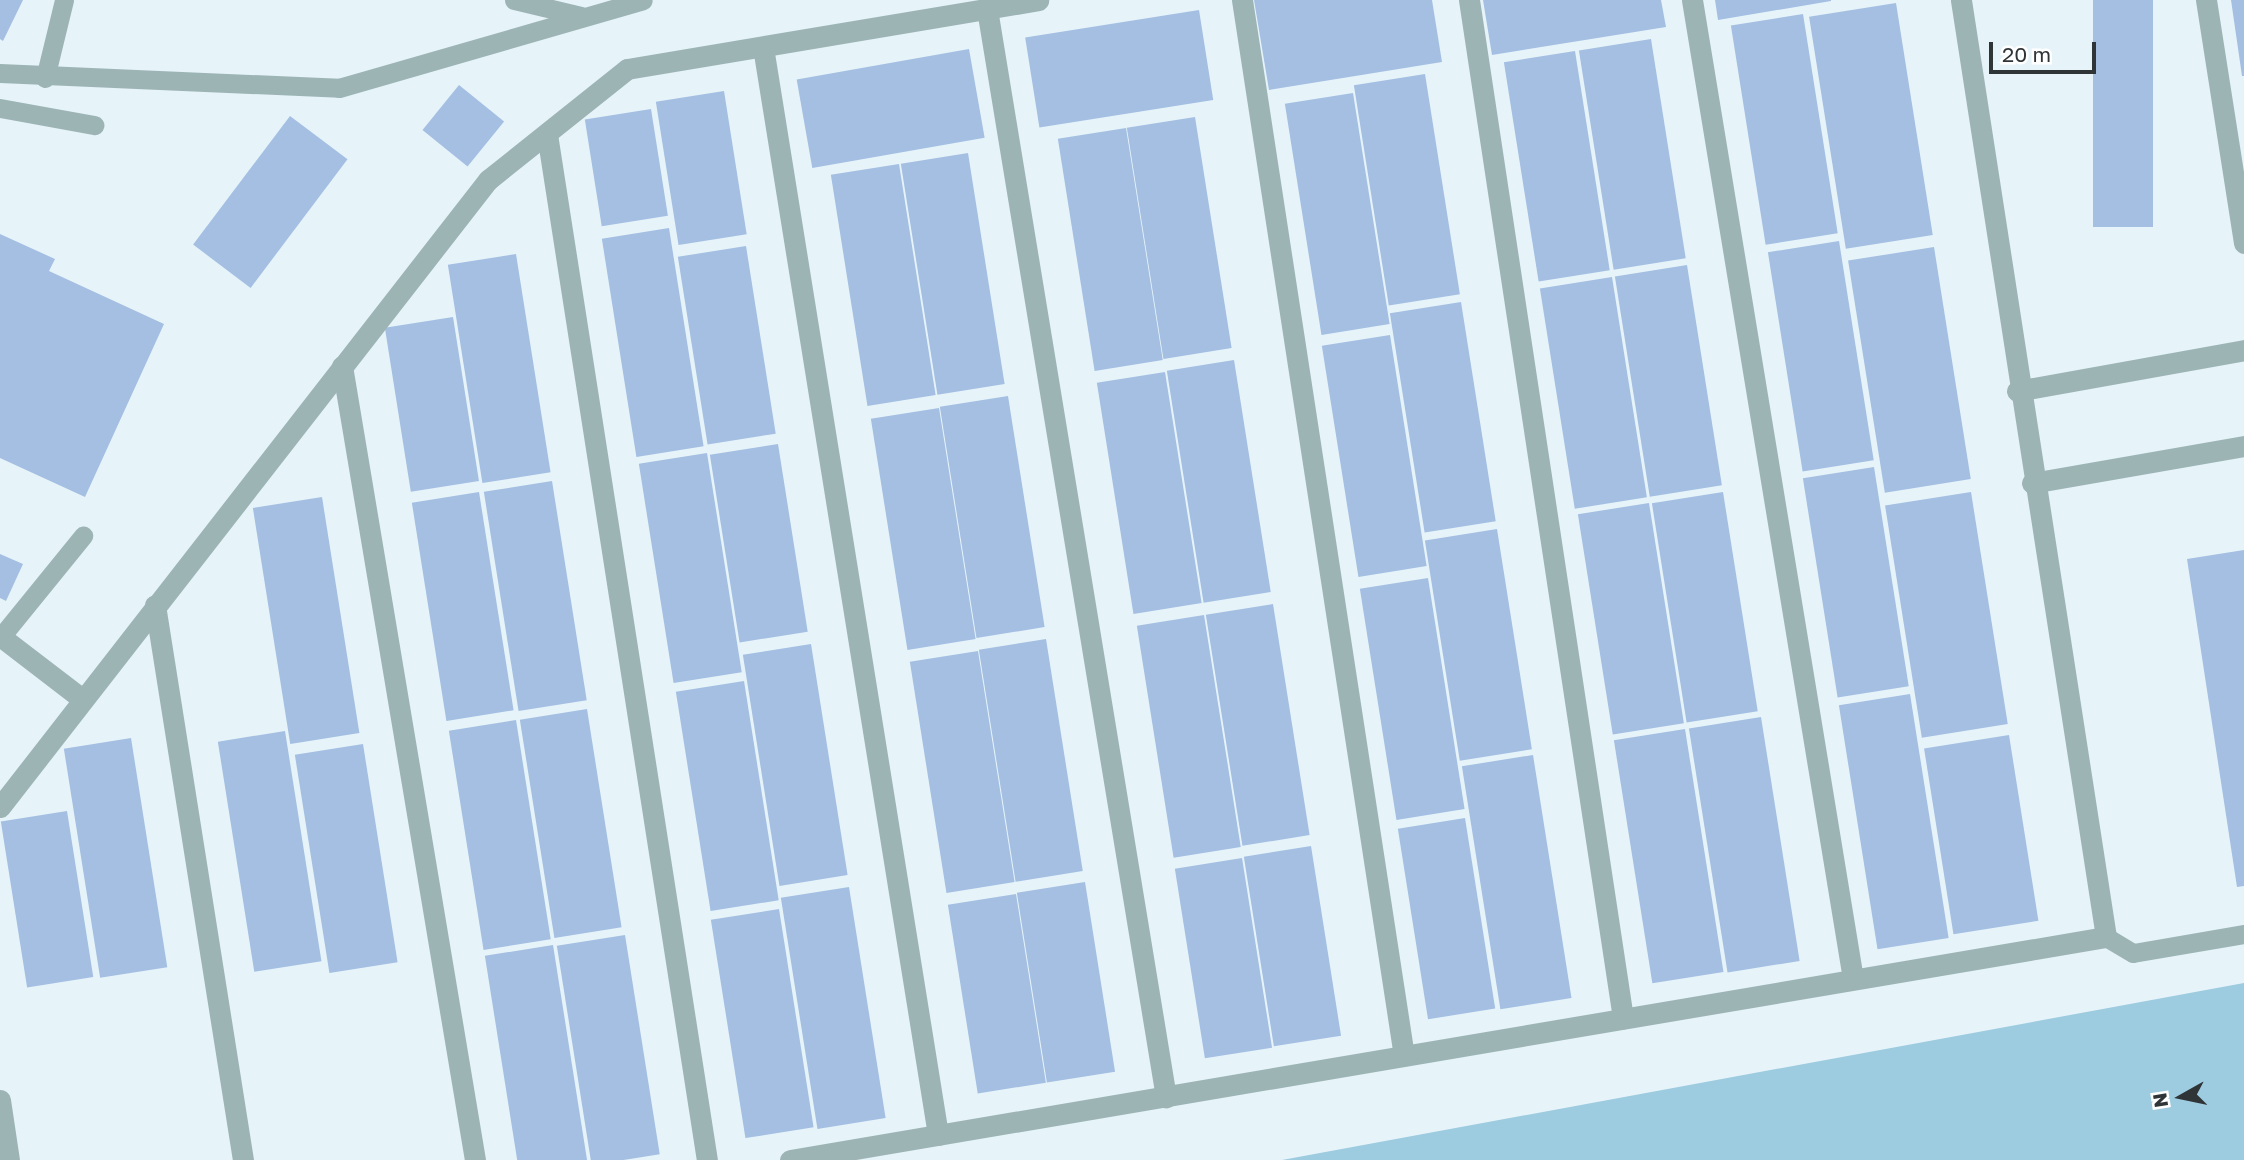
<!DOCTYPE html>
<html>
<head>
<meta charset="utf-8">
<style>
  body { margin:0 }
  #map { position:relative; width:2244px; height:1160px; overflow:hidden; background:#e6f4fa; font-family:"Golos Text",sans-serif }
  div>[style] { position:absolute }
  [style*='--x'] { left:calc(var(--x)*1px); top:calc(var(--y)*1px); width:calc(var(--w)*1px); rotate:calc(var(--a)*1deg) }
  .green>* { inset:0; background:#9dcbdf }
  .building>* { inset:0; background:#a4bfe2; transform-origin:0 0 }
  .lane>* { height:19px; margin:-9.5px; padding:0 9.5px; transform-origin:9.5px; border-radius:9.5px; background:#9db4b5 }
  .street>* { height:21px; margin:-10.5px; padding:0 10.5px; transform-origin:10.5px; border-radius:10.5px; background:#9db4b5 }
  span { translate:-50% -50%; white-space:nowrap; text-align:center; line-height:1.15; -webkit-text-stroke:5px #fff; paint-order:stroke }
  .north { position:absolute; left:2146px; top:1062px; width:70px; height:70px; -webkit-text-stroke:5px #fff; paint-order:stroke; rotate:261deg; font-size:19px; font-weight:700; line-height:28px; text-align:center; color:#2f3437 }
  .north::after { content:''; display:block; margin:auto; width:24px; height:32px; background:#2f3437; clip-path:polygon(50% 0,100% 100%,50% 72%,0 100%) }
  .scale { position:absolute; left:1989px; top:42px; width:107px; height:32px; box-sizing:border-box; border:4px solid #2f3437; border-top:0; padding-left:9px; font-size:21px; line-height:24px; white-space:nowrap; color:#2f3437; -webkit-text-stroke:5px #fff; paint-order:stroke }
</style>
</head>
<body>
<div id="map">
  <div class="green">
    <div style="clip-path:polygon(2244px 983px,2244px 1160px,1282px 1160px)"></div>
  </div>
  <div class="building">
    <div style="clip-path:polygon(0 0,23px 0,3px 41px,0 39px)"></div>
    <div style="clip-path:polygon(1254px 0,1432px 0,1442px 62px,1269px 90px)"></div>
    <div style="clip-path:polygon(1483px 0,1661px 0,1666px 27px,1492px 55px)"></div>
    <div style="clip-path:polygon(1715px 0,1831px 0,1831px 1px,1718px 20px)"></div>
    <div style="left:2093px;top:0;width:60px;height:227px"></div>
    <div style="clip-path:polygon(2231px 0,2244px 0,2244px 76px,2242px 76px)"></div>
    <div style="left:1896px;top:3px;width:235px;height:88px;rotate:81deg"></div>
    <div style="left:1199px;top:10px;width:91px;height:176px;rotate:81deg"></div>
    <div style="left:1803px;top:14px;width:222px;height:73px;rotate:81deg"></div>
    <div style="left:1651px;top:39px;width:222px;height:73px;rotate:81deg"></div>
    <div style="left:969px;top:49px;width:90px;height:175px;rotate:80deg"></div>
    <div style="left:1575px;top:51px;width:222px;height:72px;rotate:81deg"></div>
    <div style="left:1425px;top:74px;width:223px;height:72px;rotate:81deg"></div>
    <div style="left:459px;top:85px;width:58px;height:58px;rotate:39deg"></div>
    <div style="left:724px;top:91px;width:145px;height:69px;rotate:81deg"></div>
    <div style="left:1353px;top:93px;width:234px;height:69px;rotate:81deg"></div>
    <div style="left:651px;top:109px;width:108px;height:67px;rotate:81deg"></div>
    <div style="left:290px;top:116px;width:72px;height:161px;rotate:37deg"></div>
    <div style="left:1195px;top:117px;width:234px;height:69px;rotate:81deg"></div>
    <div style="left:1126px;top:128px;width:235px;height:69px;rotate:81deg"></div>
    <div style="left:968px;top:153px;width:234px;height:68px;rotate:81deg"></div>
    <div style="left:899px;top:164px;width:234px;height:69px;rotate:81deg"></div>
    <div style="left:669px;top:228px;width:221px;height:68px;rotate:81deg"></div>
    <div style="clip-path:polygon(0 234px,55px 259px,49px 271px,164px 324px,85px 497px,0 458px)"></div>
    <div style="left:1839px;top:241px;width:222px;height:72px;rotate:81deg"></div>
    <div style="left:746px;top:246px;width:190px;height:69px;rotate:81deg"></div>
    <div style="left:1934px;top:247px;width:235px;height:87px;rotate:81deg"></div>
    <div style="left:516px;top:254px;width:221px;height:69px;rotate:81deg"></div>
    <div style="left:1687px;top:265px;width:223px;height:73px;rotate:81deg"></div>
    <div style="left:1612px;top:277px;width:223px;height:73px;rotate:81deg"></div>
    <div style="left:1461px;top:302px;width:222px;height:72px;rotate:81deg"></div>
    <div style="left:453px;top:317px;width:166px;height:69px;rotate:81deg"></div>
    <div style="left:1390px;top:335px;width:234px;height:69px;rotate:81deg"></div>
    <div style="left:1234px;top:360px;width:235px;height:68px;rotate:81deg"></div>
    <div style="left:1165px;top:372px;width:234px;height:69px;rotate:81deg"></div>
    <div style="left:1008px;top:396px;width:234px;height:69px;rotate:81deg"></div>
    <div style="left:939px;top:408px;width:234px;height:69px;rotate:81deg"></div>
    <div style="left:778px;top:444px;width:190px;height:69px;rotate:81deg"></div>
    <div style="left:707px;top:453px;width:222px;height:69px;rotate:81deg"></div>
    <div style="left:1874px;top:467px;width:222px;height:72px;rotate:81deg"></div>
    <div style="left:552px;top:481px;width:222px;height:69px;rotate:81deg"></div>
    <div style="left:479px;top:492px;width:221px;height:68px;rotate:81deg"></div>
    <div style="left:1723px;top:492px;width:222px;height:72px;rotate:81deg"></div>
    <div style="left:1971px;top:492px;width:235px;height:87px;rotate:81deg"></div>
    <div style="left:322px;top:497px;width:239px;height:70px;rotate:81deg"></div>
    <div style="left:1649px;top:503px;width:223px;height:72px;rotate:81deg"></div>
    <div style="left:1497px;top:529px;width:223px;height:73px;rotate:81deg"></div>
    <div style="clip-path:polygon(2244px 550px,2244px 886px,2237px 887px,2187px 559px)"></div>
    <div style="clip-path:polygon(0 554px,23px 564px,6px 601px,0 598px)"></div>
    <div style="left:1428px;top:578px;width:234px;height:69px;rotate:81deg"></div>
    <div style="left:1273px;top:604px;width:234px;height:68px;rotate:81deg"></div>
    <div style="left:1204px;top:615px;width:235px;height:68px;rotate:81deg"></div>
    <div style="left:1046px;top:639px;width:235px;height:68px;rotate:81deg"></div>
    <div style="left:811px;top:644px;width:234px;height:69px;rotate:81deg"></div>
    <div style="left:978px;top:651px;width:234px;height:69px;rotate:81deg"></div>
    <div style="left:744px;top:681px;width:222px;height:69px;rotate:81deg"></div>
    <div style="left:1910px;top:694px;width:247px;height:72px;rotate:81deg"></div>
    <div style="left:587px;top:709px;width:221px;height:68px;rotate:81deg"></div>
    <div style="left:1761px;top:717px;width:247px;height:73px;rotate:81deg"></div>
    <div style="left:516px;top:720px;width:222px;height:68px;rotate:81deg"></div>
    <div style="left:1685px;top:729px;width:246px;height:72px;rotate:81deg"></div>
    <div style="left:285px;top:731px;width:233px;height:68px;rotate:81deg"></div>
    <div style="left:2009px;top:735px;width:188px;height:86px;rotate:81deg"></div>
    <div style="left:131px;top:738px;width:232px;height:68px;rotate:81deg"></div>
    <div style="left:363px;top:744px;width:221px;height:69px;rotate:81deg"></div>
    <div style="left:1533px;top:755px;width:246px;height:72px;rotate:81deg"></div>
    <div style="left:67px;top:811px;width:168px;height:67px;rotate:81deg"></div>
    <div style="left:1465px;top:818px;width:193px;height:68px;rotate:81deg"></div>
    <div style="left:1311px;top:846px;width:192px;height:68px;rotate:81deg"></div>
    <div style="left:1242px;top:858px;width:192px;height:68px;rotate:81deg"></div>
    <div style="left:1085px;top:882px;width:192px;height:69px;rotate:81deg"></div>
    <div style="left:849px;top:887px;width:234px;height:69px;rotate:81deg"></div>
    <div style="left:1016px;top:894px;width:191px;height:69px;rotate:81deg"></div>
    <div style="left:779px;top:909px;width:221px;height:69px;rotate:81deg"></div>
    <div style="left:625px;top:935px;width:222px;height:69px;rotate:81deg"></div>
    <div style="left:553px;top:945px;width:218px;height:69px;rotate:81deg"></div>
  </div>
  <div class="lane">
    <div style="--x:514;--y:0;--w:69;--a:13.4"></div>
    <div style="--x:0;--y:73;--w:339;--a:2.5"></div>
    <div style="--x:339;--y:88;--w:316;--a:-16.1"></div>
    <div style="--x:45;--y:78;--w:80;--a:-76.3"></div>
    <div style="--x:0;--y:108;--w:96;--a:10.3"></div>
    <div style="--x:0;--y:638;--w:132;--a:-50.9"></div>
    <div style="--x:2106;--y:937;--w:31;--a:31"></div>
    <div style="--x:2133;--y:953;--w:113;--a:-9.7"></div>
  </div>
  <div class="street">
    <div style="--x:1242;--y:0;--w:1068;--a:81.28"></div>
    <div style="--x:1469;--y:0;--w:1030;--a:81.4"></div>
    <div style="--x:1692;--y:0;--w:992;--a:80.66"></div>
    <div style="--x:2206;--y:0;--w:246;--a:81.1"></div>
    <div style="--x:987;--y:9;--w:1103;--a:80.66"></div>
    <div style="--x:763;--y:47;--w:1102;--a:80.86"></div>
    <div style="--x:547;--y:134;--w:1038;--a:81.14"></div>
    <div style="--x:342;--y:366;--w:805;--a:80.49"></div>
    <div style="--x:2017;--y:391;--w:231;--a:-10.2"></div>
    <div style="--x:2032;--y:483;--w:215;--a:-9.9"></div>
    <div style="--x:155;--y:605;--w:562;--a:80.99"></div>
    <div style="--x:0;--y:636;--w:103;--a:37.5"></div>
    <div style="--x:0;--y:807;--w:795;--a:-52.11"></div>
    <div style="--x:488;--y:180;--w:178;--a:-38.6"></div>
    <div style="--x:627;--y:69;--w:417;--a:-9.5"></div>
    <div style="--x:0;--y:1100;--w:61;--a:81.5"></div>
    <div style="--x:790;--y:1160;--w:1335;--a:-9.62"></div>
    <div style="--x:2106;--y:937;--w:948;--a:-98.8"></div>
  </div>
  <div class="north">N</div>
  <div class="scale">20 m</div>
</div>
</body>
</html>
